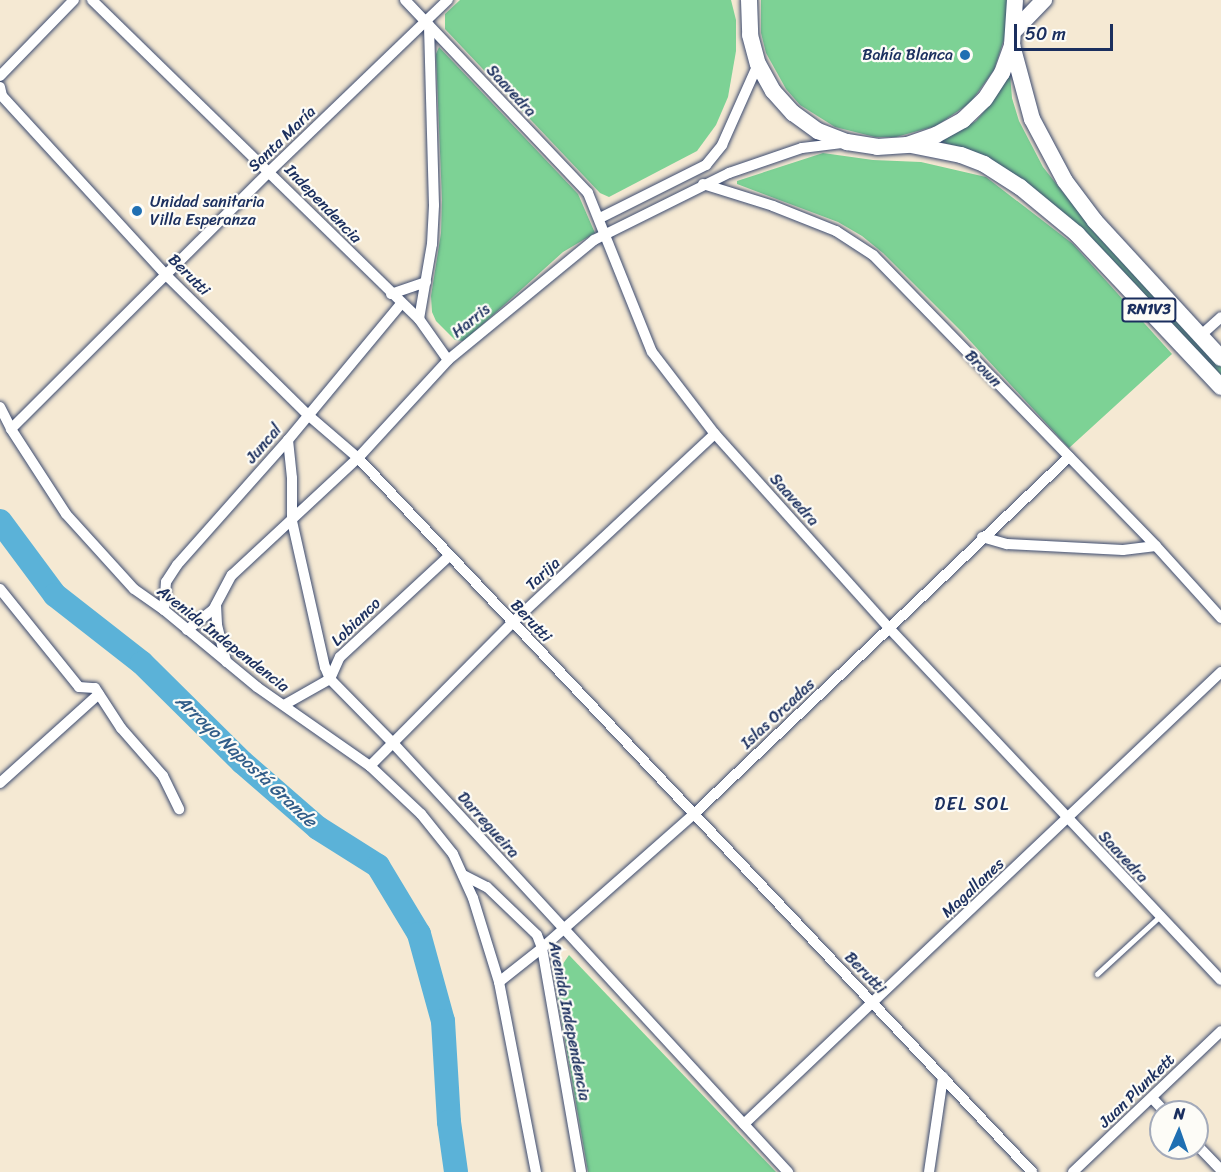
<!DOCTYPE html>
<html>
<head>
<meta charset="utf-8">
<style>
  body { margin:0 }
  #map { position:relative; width:1221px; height:1172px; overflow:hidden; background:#f5e9d3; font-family:Sriracha,sans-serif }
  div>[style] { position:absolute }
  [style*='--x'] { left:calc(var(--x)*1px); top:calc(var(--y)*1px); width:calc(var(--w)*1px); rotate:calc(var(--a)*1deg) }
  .green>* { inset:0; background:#7dd295 }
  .river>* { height:24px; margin:-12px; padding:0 12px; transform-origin:12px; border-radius:12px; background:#5bb2d8 }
  .roads { filter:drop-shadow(0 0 2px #3c4b70) drop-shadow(0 0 2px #3c4b70) }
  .service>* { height:5px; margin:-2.5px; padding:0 2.5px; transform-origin:2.5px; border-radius:2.5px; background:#fff }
  .minor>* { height:10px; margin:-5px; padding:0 5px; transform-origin:5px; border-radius:5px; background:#fff }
  .primary>* { height:16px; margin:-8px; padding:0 8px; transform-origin:8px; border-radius:8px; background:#fff }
  .dots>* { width:16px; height:16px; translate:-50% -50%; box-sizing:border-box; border:3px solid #fdfcf7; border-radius:50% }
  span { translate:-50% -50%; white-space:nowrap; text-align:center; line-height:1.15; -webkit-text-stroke:4.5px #fdfcf7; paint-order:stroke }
  .shield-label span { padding:2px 4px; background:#fdfcf7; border:2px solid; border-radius:4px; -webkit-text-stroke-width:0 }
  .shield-label { font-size:15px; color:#1b2f5e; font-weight:700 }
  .poi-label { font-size:16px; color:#1b2f5e }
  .right { translate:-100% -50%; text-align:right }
  .left { translate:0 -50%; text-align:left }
  .street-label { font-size:16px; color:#1b2f5e }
  .water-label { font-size:18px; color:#315d89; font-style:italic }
  .neighbourhood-label { font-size:18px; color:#1b2f5e; letter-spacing:1.5px }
  .north { position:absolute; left:1149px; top:1100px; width:60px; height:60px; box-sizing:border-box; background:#fdfcf7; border:2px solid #a3aaba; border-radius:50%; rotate:2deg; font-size:16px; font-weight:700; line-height:24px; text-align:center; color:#1b2f5e }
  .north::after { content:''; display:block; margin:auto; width:21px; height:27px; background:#1f6fb2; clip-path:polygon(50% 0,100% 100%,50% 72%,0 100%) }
  .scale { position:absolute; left:1014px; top:24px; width:99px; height:27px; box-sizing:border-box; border:3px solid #1b2f5e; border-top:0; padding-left:8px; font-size:18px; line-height:21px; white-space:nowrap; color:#1b2f5e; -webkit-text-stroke:4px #fdfcf7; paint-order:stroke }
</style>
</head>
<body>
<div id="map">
  <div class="green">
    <div style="clip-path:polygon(460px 0,731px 0,736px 20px,736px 51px,728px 97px,716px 125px,697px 151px,609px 197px,600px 193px,445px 29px,445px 14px)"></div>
    <div style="clip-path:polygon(761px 0,1007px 0,1007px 30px,994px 70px,970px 103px,936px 126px,896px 137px,875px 137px,835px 127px,800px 105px,786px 89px,766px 53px,761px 33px)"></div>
    <div style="clip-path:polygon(439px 47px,578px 194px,595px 233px,563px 252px,464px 341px,455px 340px,436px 321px,432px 312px,431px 296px,441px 233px,442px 200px,436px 54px)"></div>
    <div style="clip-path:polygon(1010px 74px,1012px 98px,1019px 121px,1043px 167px,1095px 233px,1221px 367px,1221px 377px,1106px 253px,956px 146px,940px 142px,976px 121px,992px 102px)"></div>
    <div style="clip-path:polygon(823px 153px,873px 160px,921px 162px,986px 177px,1073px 244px,1172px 354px,1069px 448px,961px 331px,883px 253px,862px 236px,838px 222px,737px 184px,737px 181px)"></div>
    <div style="clip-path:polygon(569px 955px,776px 1172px,588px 1172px,554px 977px)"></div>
  </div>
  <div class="river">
    <div style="--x:0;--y:521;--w:92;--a:53.4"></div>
    <div style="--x:55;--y:595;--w:110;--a:38"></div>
    <div style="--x:142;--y:663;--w:141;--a:44.7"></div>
    <div style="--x:242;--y:762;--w:101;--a:41"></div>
    <div style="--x:318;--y:828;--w:71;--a:32.3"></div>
    <div style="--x:378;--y:866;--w:79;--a:58.9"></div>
    <div style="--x:419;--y:934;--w:90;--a:74.6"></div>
    <div style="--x:443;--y:1021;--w:101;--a:86.6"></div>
    <div style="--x:449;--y:1122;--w:50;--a:82"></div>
  </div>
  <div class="roads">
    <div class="service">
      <div style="--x:1097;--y:974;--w:84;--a:-42.6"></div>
    </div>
    <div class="minor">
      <div style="--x:92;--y:0;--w:457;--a:44.3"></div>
      <div style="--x:419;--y:319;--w:50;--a:54.7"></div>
      <div style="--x:405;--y:0;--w:266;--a:46.5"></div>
      <div style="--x:588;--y:193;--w:171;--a:68.1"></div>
      <div style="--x:652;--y:352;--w:103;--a:52.5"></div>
      <div style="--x:715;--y:434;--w:262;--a:48.1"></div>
      <div style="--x:890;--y:629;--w:482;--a:46.7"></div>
      <div style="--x:0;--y:76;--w:106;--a:-45.8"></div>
      <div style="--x:0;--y:87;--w:9;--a:77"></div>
      <div style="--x:2;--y:96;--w:243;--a:47.5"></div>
      <div style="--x:166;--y:275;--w:199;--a:44.6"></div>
      <div style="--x:308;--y:415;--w:66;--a:40.7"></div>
      <div style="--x:358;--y:458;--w:982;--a:46.65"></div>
      <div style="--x:703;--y:184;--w:73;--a:17.4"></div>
      <div style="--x:773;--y:206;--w:68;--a:21.6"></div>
      <div style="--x:836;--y:231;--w:44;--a:33"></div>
      <div style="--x:873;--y:255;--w:406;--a:45.8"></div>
      <div style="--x:1156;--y:546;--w:97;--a:47.9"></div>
      <div style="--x:600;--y:218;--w:119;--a:-26.6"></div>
      <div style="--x:706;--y:165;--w:26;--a:-51"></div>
      <div style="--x:722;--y:145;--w:89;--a:-66"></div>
      <div style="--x:391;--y:294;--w:37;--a:-19"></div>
      <div style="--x:419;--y:319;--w:76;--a:-80.2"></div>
      <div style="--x:432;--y:244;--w:39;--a:-87"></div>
      <div style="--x:434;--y:205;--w:180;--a:-91.6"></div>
      <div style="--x:1200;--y:336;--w:28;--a:-42"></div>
      <div style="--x:0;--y:407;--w:25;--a:63"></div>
      <div style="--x:11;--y:429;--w:101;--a:57.1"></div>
      <div style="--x:66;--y:514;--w:101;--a:47.8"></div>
      <div style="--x:134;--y:589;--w:37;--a:35"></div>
      <div style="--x:164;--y:610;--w:121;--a:39.6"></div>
      <div style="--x:257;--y:687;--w:138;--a:35"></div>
      <div style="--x:370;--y:766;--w:70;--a:43.3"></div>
      <div style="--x:421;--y:814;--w:51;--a:51.3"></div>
      <div style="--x:453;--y:854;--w:48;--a:65.6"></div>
      <div style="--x:473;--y:898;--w:88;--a:72.8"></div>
      <div style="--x:499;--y:982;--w:194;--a:79"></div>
      <div style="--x:11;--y:429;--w:366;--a:-44.9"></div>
      <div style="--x:270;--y:171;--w:247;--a:-43.9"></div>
      <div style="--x:288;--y:440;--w:38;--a:84"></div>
      <div style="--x:292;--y:478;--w:43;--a:90"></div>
      <div style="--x:292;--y:521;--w:150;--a:77.3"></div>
      <div style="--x:325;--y:667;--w:13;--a:67"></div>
      <div style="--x:330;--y:679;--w:88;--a:45.5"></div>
      <div style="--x:392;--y:742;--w:585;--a:47.36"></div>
      <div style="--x:982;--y:537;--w:26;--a:16"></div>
      <div style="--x:1007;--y:544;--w:116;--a:3"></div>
      <div style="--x:1123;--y:550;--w:33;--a:-7"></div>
      <div style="--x:0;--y:589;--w:126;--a:51.1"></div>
      <div style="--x:79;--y:687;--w:16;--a:4"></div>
      <div style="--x:95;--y:688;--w:48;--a:57"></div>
      <div style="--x:121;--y:728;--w:64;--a:48.8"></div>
      <div style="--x:163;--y:776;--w:37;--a:64"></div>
      <div style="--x:216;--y:605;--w:20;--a:87"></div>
      <div style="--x:217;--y:625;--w:38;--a:76"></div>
      <div style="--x:164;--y:610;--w:28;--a:-86"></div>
      <div style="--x:166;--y:582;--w:20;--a:-57"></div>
      <div style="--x:177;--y:565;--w:167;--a:-48.4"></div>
      <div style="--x:288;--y:440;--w:177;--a:-50.3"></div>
      <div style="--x:187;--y:630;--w:33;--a:-38"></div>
      <div style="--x:213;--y:610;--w:40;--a:-62"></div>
      <div style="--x:232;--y:575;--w:172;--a:-42.9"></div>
      <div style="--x:358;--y:458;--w:133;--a:-47.4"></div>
      <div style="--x:448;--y:360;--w:189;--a:-39.4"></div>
      <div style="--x:594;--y:240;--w:151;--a:-26.4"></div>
      <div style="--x:729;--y:173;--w:77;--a:-18.9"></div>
      <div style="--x:802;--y:148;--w:38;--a:-7"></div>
      <div style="--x:284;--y:705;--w:53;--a:-29.5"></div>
      <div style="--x:330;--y:679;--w:24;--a:-66"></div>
      <div style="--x:340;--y:657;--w:149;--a:-42.8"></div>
      <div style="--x:370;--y:766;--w:202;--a:-45.2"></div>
      <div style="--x:512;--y:623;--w:277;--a:-43"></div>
      <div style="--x:0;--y:783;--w:133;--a:-42"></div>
      <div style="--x:463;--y:875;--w:27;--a:27"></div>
      <div style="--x:487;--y:887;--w:69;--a:43.8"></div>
      <div style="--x:537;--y:935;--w:14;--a:69"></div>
      <div style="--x:542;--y:948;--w:227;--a:80.1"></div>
      <div style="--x:499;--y:982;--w:55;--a:-38.3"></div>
      <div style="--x:542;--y:948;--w:203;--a:-41.4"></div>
      <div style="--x:694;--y:814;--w:518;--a:-43.59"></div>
      <div style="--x:1152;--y:1098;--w:19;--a:47"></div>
      <div style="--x:744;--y:1124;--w:657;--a:-43.46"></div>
      <div style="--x:1197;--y:1145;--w:35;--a:46"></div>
      <div style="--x:929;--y:1172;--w:96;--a:-81.6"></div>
      <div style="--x:1073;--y:1172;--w:204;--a:-43.6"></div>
    </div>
    <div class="primary">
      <div style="--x:749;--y:0;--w:35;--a:88"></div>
      <div style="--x:750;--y:35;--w:30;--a:75"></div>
      <div style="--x:758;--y:64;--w:31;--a:61"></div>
      <div style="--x:773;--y:91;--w:30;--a:48"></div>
      <div style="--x:793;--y:113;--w:31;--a:36"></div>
      <div style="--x:818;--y:131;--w:31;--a:21"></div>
      <div style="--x:847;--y:142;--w:30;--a:9"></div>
      <div style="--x:877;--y:147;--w:30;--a:-4"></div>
      <div style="--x:907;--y:145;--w:31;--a:-19"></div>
      <div style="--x:936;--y:135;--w:31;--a:-29"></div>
      <div style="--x:963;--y:120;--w:30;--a:-44"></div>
      <div style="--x:985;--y:99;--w:31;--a:-57"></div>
      <div style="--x:1002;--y:73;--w:30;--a:-70"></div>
      <div style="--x:1012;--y:45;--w:45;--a:-86.2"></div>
      <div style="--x:1015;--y:30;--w:42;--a:-46"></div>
      <div style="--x:1012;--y:45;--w:77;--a:74.9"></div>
      <div style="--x:1032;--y:119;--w:70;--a:62"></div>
      <div style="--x:1065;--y:181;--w:50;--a:53.1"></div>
      <div style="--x:1095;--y:221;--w:186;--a:47.4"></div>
      <div style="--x:911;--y:145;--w:51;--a:11.3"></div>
      <div style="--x:961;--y:155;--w:25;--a:21"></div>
      <div style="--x:984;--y:164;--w:43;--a:32.6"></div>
      <div style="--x:1020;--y:187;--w:74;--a:39.5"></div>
      <div style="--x:1077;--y:234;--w:210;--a:46.7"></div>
    </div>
  </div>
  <div class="dots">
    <div style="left:965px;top:55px;background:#1f6fb2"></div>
    <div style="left:137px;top:211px;background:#1f6fb2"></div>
  </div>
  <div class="shield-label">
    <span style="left:1149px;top:310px">RN1V3</span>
  </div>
  <div class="poi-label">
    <span class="right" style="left:953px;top:55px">Bahía Blanca</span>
    <span class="left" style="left:150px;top:211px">Unidad sanitaria<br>Villa Esperanza</span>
  </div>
  <div class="street-label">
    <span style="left:511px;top:91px;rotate:47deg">Saavedra</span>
    <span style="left:282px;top:139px;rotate:-44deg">Santa María</span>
    <span style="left:323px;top:204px;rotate:46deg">Independencia</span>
    <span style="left:189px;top:275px;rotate:45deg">Berutti</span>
    <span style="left:471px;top:321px;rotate:-39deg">Harris</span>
    <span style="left:983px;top:369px;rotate:46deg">Brown</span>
    <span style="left:264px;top:444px;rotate:-49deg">Juncal</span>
    <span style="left:794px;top:500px;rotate:48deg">Saavedra</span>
    <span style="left:543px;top:574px;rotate:-43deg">Tarija</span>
    <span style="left:531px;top:621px;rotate:47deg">Berutti</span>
    <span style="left:356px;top:622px;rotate:-44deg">Lobianco</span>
    <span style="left:223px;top:639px;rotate:38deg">Avenida Independencia</span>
    <span style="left:778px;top:714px;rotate:-43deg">Islas Orcadas</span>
    <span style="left:488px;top:825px;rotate:48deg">Darregueira</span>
    <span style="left:1123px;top:857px;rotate:47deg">Saavedra</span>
    <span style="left:973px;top:888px;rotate:-43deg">Magallanes</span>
    <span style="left:865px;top:973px;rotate:46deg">Berutti</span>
    <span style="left:569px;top:1021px;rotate:79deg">Avenida Independencia</span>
    <span style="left:1137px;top:1091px;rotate:-44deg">Juan Plunkett</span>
  </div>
  <div class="water-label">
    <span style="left:246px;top:761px;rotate:43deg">Arroyo Napostá Grande</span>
  </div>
  <div class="neighbourhood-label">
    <span style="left:972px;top:804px">DEL SOL</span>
  </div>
  <div class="north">N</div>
  <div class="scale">50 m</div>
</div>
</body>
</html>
